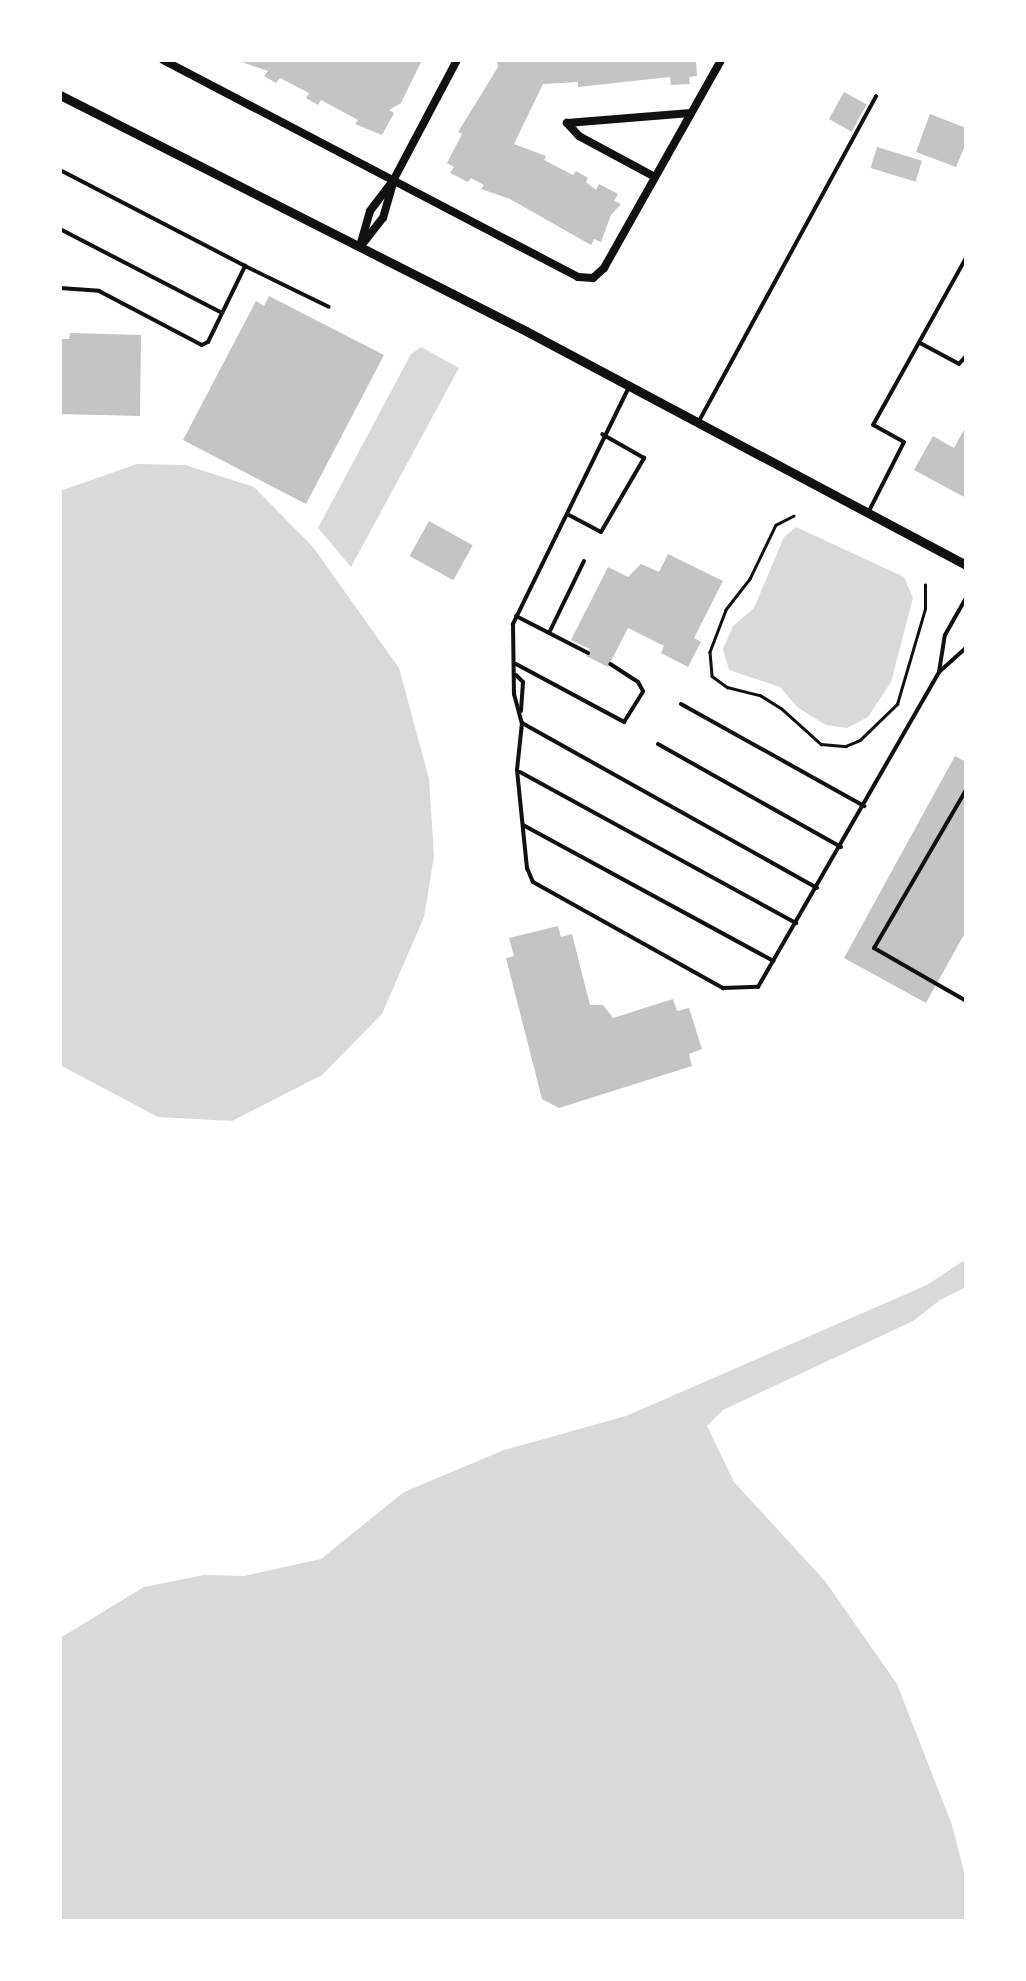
<!DOCTYPE html>
<html>
<head>
<meta charset="utf-8">
<style>
  body { margin:0 }
  #map { position:relative; width:1026px; height:1981px; overflow:hidden; background:#fff; font-family:"PT Sans",sans-serif }
  div>[style] { position:absolute }
  [style*='--x'] { left:calc(var(--x)*1px); top:calc(var(--y)*1px); width:calc(var(--w)*1px); rotate:calc(var(--a)*1deg) }
  .water>* { inset:0; background:#d9d9d9 }
  .building>* { inset:0; background:#c4c4c4; transform-origin:0 0 }
  .path>* { height:2.5px; margin:-1.25px; padding:0 1.25px; transform-origin:1.25px; border-radius:1.25px; background:#111 }
  .service>* { height:4px; margin:-2px; padding:0 2px; transform-origin:2px; border-radius:2px; background:#111 }
  .minor>* { height:8px; margin:-4px; padding:0 4px; transform-origin:4px; border-radius:4px; background:#111 }
  .tertiary>* { height:9px; margin:-4.5px; padding:0 4.5px; transform-origin:4.5px; border-radius:4.5px; background:#111 }
  span { translate:-50% -50%; white-space:nowrap; text-align:center; line-height:1.15; -webkit-text-stroke:9px #fff; paint-order:stroke }
  .frame { position:absolute; inset:0; border:62px solid #fff; pointer-events:none }
</style>
</head>
<body>
<div id="map">
  <div class="water">
    <div style="clip-path:polygon(421px 347px,459px 368px,351px 567px,318px 528px,411px 354px)"></div>
    <div style="clip-path:polygon(137px 464px,185px 465px,254px 487px,313px 547px,399px 668px,429px 779px,434px 856px,424px 917px,382px 1014px,322px 1075px,232px 1121px,158px 1117px,60px 1065px,60px 491px)"></div>
    <div style="clip-path:polygon(796px 527px,904px 577px,913px 598px,891px 682px,868px 717px,847px 728px,826px 725px,797px 707px,780px 687px,729px 670px,723px 649px,733px 626px,754px 608px,784px 537px)"></div>
    <div style="clip-path:polygon(966px 1259px,966px 1287px,940px 1300px,913px 1321px,723px 1410px,707px 1426px,734px 1482px,825px 1581px,897px 1684px,952px 1825px,966px 1880px,966px 1921px,60px 1921px,60px 1638px,144px 1587px,204px 1575px,244px 1576px,321px 1559px,404px 1492px,504px 1450px,626px 1416px,927px 1285px)"></div>
  </div>
  <div class="building">
    <div style="clip-path:polygon(236px 60px,422px 60px,401px 103px,389px 110px,394px 113px,382px 135px,355px 124px,358px 120px,321px 100px,318px 105px,306px 98px,309px 93px,280px 78px,276px 83px,264px 76px,268px 71px)"></div>
    <div style="clip-path:polygon(497px 60px,696px 62px,697px 76px,689px 77px,690px 84px,671px 85px,670px 77px,578px 87px,578px 82px,543px 84px,514px 144px,546px 156px,544px 160px,573px 175px,576px 171px,588px 178px,586px 182px,596px 190px,599px 184px,618px 194px,614px 201px,621px 204px,611px 215px,601px 242px,594px 239px,591px 245px,510px 199px,481px 189px,484px 185px,471px 178px,468px 182px,450px 173px,454px 167px,447px 163px,462px 134px,458px 132px,498px 67px)"></div>
    <div style="left:844px;top:92px;width:26px;height:31px;rotate:29deg"></div>
    <div style="clip-path:polygon(930px 114px,966px 128px,966px 143px,956px 167px,916px 152px)"></div>
    <div style="left:877px;top:147px;width:47px;height:22px;rotate:17deg"></div>
    <div style="clip-path:polygon(269px 296px,384px 355px,306px 504px,183px 440px,256px 301px,264px 306px)"></div>
    <div style="clip-path:polygon(70px 333px,141px 335px,140px 416px,60px 414px,60px 339px,69px 339px)"></div>
    <div style="clip-path:polygon(966px 426px,966px 498px,914px 470px,933px 436px,954px 448px)"></div>
    <div style="left:429px;top:521px;width:50px;height:40px;rotate:29deg"></div>
    <div style="clip-path:polygon(668px 554px,723px 581px,694px 638px,701px 642px,688px 667px,661px 653px,664px 646px,628px 628px,608px 667px,586px 656px,590px 649px,571px 640px,608px 567px,628px 577px,641px 564px,659px 572px)"></div>
    <div style="clip-path:polygon(955px 756px,966px 762px,966px 931px,926px 1003px,844px 958px)"></div>
    <div style="clip-path:polygon(558px 926px,561px 937px,572px 934px,590px 1005px,603px 1005px,613px 1018px,673px 999px,677px 1011px,689px 1008px,702px 1049px,689px 1054px,692px 1066px,559px 1108px,542px 1099px,506px 958px,514px 956px,509px 938px)"></div>
  </div>
  <div class="path">
    <div style="--x:794;--y:516;--w:20;--a:153"></div>
    <div style="--x:776;--y:525;--w:60;--a:115.7"></div>
    <div style="--x:750;--y:579;--w:39;--a:128"></div>
    <div style="--x:726;--y:610;--w:45;--a:110.9"></div>
    <div style="--x:710;--y:652;--w:24;--a:85"></div>
    <div style="--x:712;--y:676;--w:19;--a:36"></div>
    <div style="--x:727;--y:687;--w:34;--a:14"></div>
    <div style="--x:760;--y:695;--w:25;--a:32"></div>
    <div style="--x:781;--y:708;--w:54;--a:42"></div>
    <div style="--x:821;--y:744;--w:25;--a:5"></div>
    <div style="--x:846;--y:746;--w:15;--a:-23"></div>
    <div style="--x:860;--y:740;--w:52;--a:-44.2"></div>
    <div style="--x:897;--y:704;--w:99;--a:-73.6"></div>
    <div style="--x:925;--y:609;--w:24;--a:-90"></div>
  </div>
  <div class="service">
    <div style="--x:60;--y:170;--w:208;--a:27.4"></div>
    <div style="--x:60;--y:229;--w:180;--a:27.4"></div>
    <div style="--x:60;--y:288;--w:39;--a:4"></div>
    <div style="--x:99;--y:291;--w:116;--a:27.7"></div>
    <div style="--x:202;--y:345;--w:7;--a:-27"></div>
    <div style="--x:208;--y:342;--w:85;--a:-64"></div>
    <div style="--x:245;--y:266;--w:93;--a:26"></div>
    <div style="--x:920;--y:343;--w:44;--a:28.3"></div>
    <div style="--x:959;--y:364;--w:11;--a:-49"></div>
    <div style="--x:629;--y:387;--w:264;--a:116.1"></div>
    <div style="--x:513;--y:624;--w:70;--a:89.2"></div>
    <div style="--x:514;--y:694;--w:30;--a:75"></div>
    <div style="--x:522;--y:723;--w:47;--a:96.1"></div>
    <div style="--x:517;--y:770;--w:99;--a:84.2"></div>
    <div style="--x:527;--y:868;--w:15;--a:67"></div>
    <div style="--x:533;--y:882;--w:218;--a:29.2"></div>
    <div style="--x:723;--y:988;--w:35;--a:-2"></div>
    <div style="--x:758;--y:987;--w:363;--a:-60.1"></div>
    <div style="--x:939;--y:672;--w:36;--a:-42"></div>
    <div style="--x:699;--y:421;--w:370;--a:-61.4"></div>
    <div style="--x:869;--y:511;--w:77;--a:-63.1"></div>
    <div style="--x:904;--y:442;--w:35;--a:-151"></div>
    <div style="--x:873;--y:425;--w:191;--a:-60.9"></div>
    <div style="--x:567;--y:514;--w:38;--a:28"></div>
    <div style="--x:601;--y:532;--w:86;--a:-59.8"></div>
    <div style="--x:644;--y:458;--w:48;--a:-150.3"></div>
    <div style="--x:516;--y:616;--w:81;--a:27.2"></div>
    <div style="--x:549;--y:633;--w:80;--a:-64.1"></div>
    <div style="--x:516;--y:664;--w:123;--a:28.2"></div>
    <div style="--x:624;--y:722;--w:36;--a:-58"></div>
    <div style="--x:643;--y:691;--w:10;--a:-119"></div>
    <div style="--x:638;--y:682;--w:33;--a:-147"></div>
    <div style="--x:939;--y:672;--w:37;--a:-81"></div>
    <div style="--x:945;--y:635;--w:43;--a:-60.4"></div>
    <div style="--x:516;--y:675;--w:10;--a:45"></div>
    <div style="--x:523;--y:682;--w:29;--a:94"></div>
    <div style="--x:681;--y:704;--w:210;--a:29.1"></div>
    <div style="--x:522;--y:723;--w:338;--a:29.2"></div>
    <div style="--x:658;--y:744;--w:210;--a:29.4"></div>
    <div style="--x:520;--y:772;--w:315;--a:28.7"></div>
    <div style="--x:966;--y:790;--w:183;--a:120.2"></div>
    <div style="--x:874;--y:948;--w:106;--a:29.9"></div>
    <div style="--x:523;--y:825;--w:285;--a:28.5"></div>
  </div>
  <div class="minor">
    <div style="--x:163;--y:60;--w:468;--a:27.6"></div>
    <div style="--x:578;--y:277;--w:15;--a:4"></div>
    <div style="--x:593;--y:278;--w:15;--a:-42"></div>
    <div style="--x:604;--y:268;--w:239;--a:-60.6"></div>
    <div style="--x:655;--y:177;--w:86;--a:-151.7"></div>
    <div style="--x:579;--y:136;--w:18;--a:-133"></div>
    <div style="--x:567;--y:123;--w:124;--a:-4.6"></div>
    <div style="--x:364;--y:242;--w:31;--a:-52"></div>
    <div style="--x:383;--y:218;--w:35;--a:-74"></div>
    <div style="--x:360;--y:246;--w:36;--a:-74"></div>
    <div style="--x:370;--y:211;--w:40;--a:-53"></div>
    <div style="--x:394;--y:179;--w:135;--a:-62.1"></div>
  </div>
  <div class="tertiary">
    <div style="--x:60;--y:95;--w:522;--a:26.86"></div>
    <div style="--x:526;--y:331;--w:498;--a:28"></div>
  </div>
  <div class="frame"></div>
</div>
</body>
</html>
